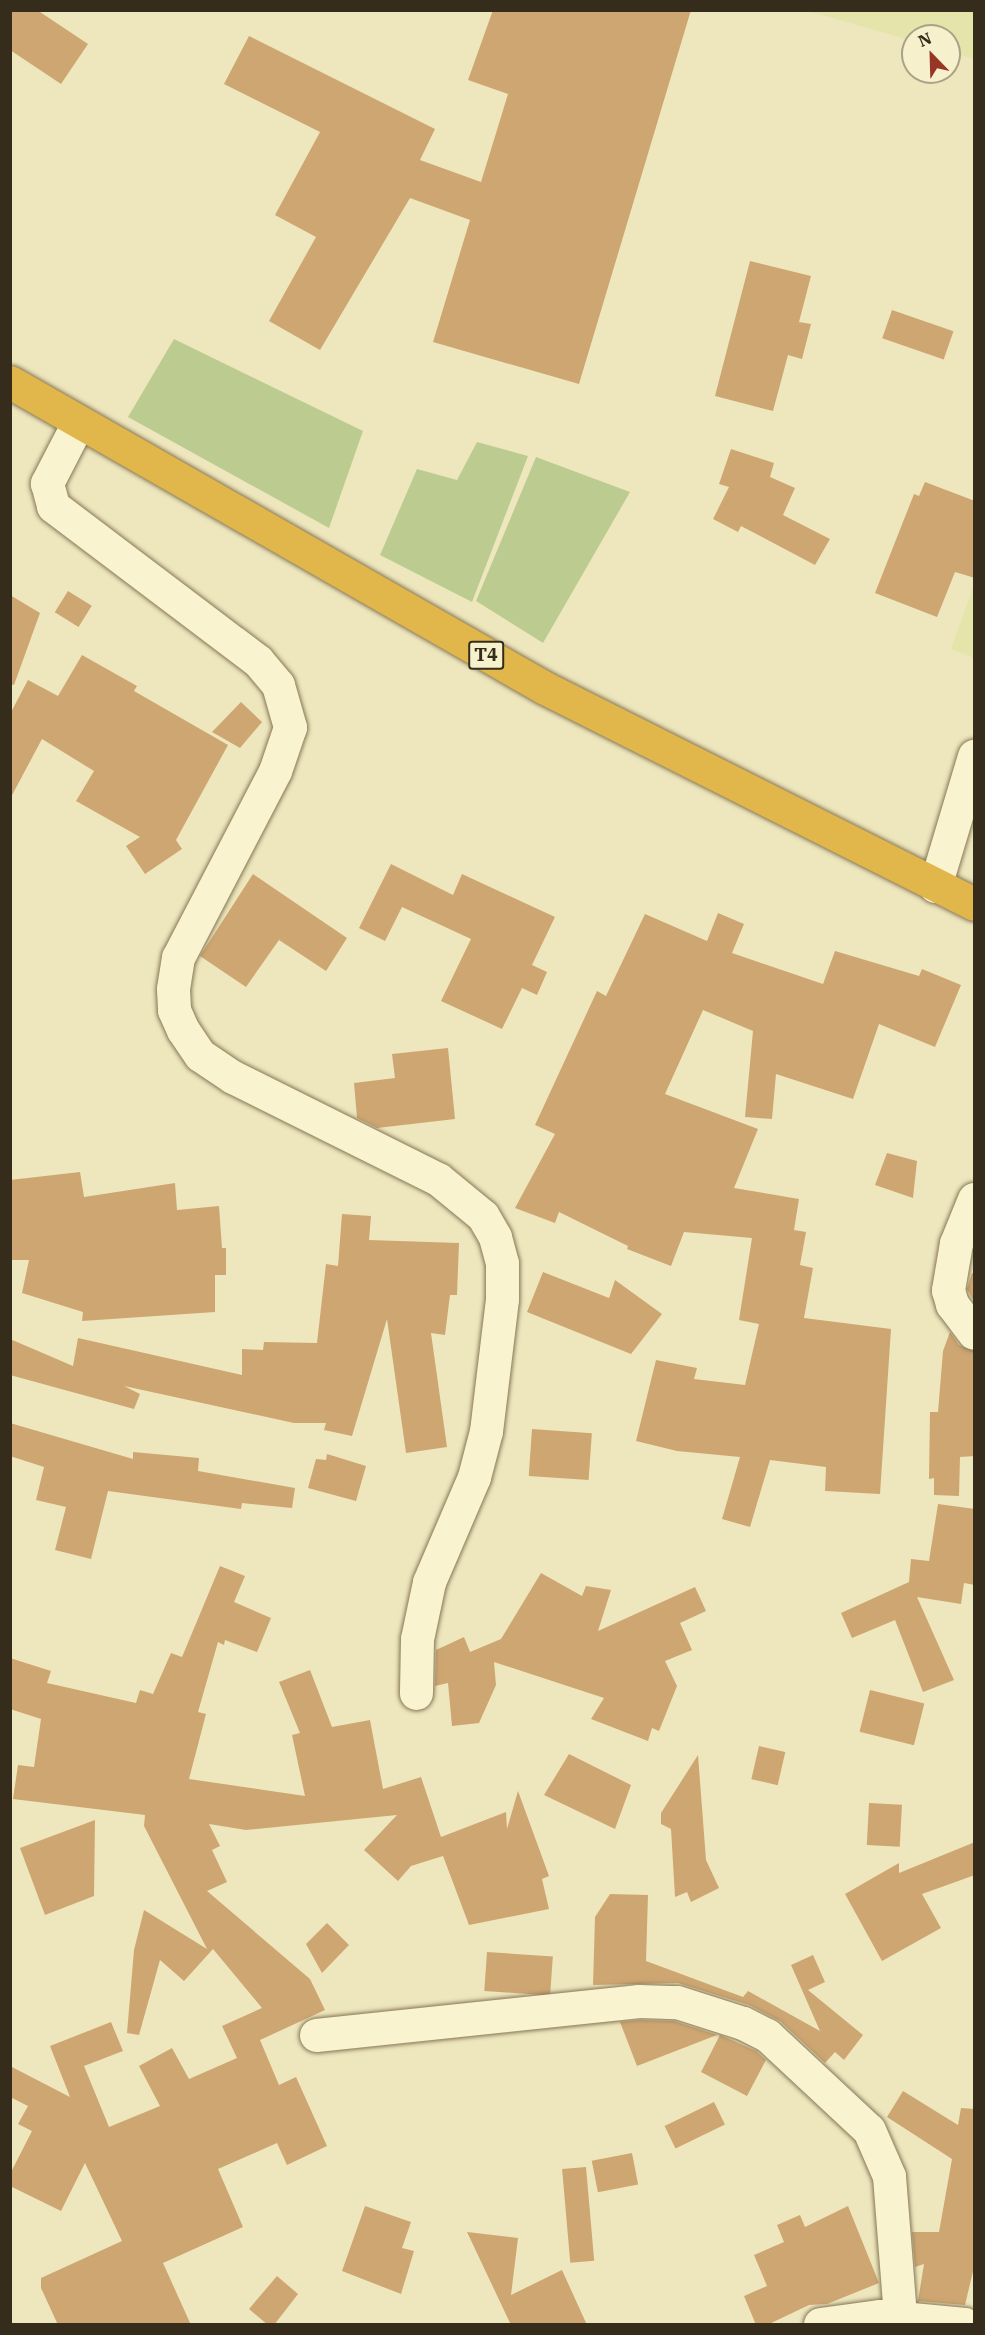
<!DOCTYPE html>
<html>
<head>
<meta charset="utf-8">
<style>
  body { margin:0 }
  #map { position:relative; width:985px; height:2335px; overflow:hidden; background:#eee7bd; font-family:"IBM Plex Serif",serif }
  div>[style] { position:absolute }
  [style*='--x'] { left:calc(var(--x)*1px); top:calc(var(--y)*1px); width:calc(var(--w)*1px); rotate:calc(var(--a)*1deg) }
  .farmland>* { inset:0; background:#e4e4ab }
  .green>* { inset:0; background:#bccc91 }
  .building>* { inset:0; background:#cea672; transform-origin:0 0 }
  .roads { filter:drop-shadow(0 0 2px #877756) drop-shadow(0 0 2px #877756) }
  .minor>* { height:33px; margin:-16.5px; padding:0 16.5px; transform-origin:16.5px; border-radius:16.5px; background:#f9f3d0 }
  .highway>* { height:33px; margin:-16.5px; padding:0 16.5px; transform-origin:16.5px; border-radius:16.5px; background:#e1b64a }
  span { translate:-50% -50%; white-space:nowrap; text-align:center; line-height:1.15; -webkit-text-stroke:4.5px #f6f0cd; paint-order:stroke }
  .shield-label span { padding:2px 4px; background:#f6f0cd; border:2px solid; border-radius:4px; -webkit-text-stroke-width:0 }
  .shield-label { font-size:18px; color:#352c1b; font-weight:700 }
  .frame { position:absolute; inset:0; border:12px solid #352c1b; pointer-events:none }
  .north { position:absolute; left:901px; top:24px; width:60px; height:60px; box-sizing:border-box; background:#f6f0cd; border:2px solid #a9a286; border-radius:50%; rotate:337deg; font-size:16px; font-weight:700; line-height:24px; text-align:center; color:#352c1b }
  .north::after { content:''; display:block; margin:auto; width:21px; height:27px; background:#973625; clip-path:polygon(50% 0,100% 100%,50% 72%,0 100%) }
</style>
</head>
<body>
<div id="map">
  <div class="farmland">
    <div style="clip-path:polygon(808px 11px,974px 11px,974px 59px,949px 51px,949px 36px,913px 36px,913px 41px)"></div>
    <div style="clip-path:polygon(974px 585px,974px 658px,951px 649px)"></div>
  </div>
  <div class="green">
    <div style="clip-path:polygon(174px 339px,363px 431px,329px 528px,128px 417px)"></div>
    <div style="clip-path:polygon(477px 442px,528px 456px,472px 602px,380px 555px,417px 469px,457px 480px)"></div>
    <div style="clip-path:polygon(536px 457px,630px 492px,543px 643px,476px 601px)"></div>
  </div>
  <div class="building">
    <div style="clip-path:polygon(10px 10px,37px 10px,88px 44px,61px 84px,10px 50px)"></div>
    <div style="clip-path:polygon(493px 10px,691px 10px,579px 384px,433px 342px,470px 220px,410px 198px,320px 350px,269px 321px,316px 237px,275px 215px,320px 132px,224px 84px,249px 36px,435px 129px,420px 160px,481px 182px,508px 94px,468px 80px)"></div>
    <div style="clip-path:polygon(750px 261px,811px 276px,799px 322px,811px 324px,802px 359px,788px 355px,773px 411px,715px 396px)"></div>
    <div style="left:892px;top:310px;width:65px;height:30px;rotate:19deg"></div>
    <div style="clip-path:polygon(731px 449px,774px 463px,770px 477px,795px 488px,783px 515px,830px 539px,815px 565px,741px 526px,738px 532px,713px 519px,729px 487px,719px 484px)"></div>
    <div style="clip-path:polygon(925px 482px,975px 501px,975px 578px,955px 572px,937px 617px,875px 593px,914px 494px,919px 496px)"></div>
    <div style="left:68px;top:591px;width:28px;height:25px;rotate:32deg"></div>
    <div style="clip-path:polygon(10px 595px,40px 613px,14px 685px,10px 684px)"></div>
    <div style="clip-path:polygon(82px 655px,137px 686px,134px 691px,228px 745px,176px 840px,182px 849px,145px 874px,126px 846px,140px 837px,76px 801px,94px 771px,42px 739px,10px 799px,10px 714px,28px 680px,58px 696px)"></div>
    <div style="clip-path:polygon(241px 702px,262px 722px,240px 748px,212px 732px)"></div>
    <div style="clip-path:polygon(391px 864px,453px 895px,462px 874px,555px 917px,532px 965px,547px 972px,537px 995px,522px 988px,502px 1029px,441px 1001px,471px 939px,402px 907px,385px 941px,359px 928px)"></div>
    <div style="clip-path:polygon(253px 874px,347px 938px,326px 971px,279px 940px,246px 987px,200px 956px)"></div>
    <div style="clip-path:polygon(718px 913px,744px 924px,732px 953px,823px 984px,835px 951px,919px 976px,922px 969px,961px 985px,935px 1047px,879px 1024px,853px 1099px,776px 1074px,772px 1119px,745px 1117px,753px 1031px,703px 1010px,665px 1094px,758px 1129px,734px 1188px,799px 1199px,794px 1230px,806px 1232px,800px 1265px,813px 1268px,804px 1318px,891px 1329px,880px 1494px,825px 1491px,826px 1467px,770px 1460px,750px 1527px,722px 1519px,740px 1457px,677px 1451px,636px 1441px,656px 1360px,697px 1368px,694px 1379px,745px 1385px,759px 1324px,739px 1320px,752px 1238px,684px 1232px,671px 1266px,627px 1249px,628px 1246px,559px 1212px,555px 1223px,515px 1208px,555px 1134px,535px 1125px,597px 991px,606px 996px,645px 914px,707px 941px)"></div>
    <div style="clip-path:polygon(448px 1048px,455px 1119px,377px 1128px,357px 1118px,354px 1083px,395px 1078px,392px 1054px)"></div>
    <div style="clip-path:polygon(887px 1153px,917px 1161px,913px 1198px,875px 1185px)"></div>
    <div style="clip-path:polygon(80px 1172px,84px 1197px,175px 1183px,177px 1210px,219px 1206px,222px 1248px,226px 1248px,226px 1275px,215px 1275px,215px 1312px,82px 1321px,83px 1312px,22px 1293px,29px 1260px,10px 1260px,10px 1180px)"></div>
    <div style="clip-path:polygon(342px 1214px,371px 1216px,369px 1240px,459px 1243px,457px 1295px,450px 1295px,445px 1335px,431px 1333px,447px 1447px,406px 1453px,387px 1319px,352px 1436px,324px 1430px,326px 1423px,294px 1423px,124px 1386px,140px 1394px,134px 1409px,10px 1375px,10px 1339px,73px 1366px,78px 1338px,242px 1375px,242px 1349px,263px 1350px,264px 1342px,317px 1343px,326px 1264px,338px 1266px)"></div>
    <div style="clip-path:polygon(543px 1272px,609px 1298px,615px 1280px,662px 1314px,631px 1354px,527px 1312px)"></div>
    <div style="clip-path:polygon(972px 1273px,975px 1274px,975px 1303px,967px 1289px)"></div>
    <div style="clip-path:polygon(950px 1332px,959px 1345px,975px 1351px,975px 1456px,960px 1457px,959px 1496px,934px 1495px,934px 1478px,929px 1479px,930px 1412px,938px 1412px,943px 1351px)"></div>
    <div style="clip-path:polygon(10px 1423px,133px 1459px,133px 1452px,199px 1458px,198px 1471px,295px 1488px,292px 1508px,242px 1503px,241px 1509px,108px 1491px,91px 1559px,55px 1550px,66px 1507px,36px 1500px,44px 1467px,10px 1456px)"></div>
    <div style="left:532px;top:1429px;width:60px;height:47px;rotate:4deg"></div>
    <div style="clip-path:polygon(327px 1454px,366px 1466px,356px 1501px,308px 1488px,316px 1459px,326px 1460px)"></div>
    <div style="clip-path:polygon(938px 1504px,975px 1509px,975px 1585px,964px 1583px,961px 1604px,917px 1597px,954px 1680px,923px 1692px,895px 1620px,852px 1638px,841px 1613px,909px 1582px,911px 1559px,929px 1561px)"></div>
    <div style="clip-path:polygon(220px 1566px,245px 1576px,234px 1602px,271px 1618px,257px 1652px,225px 1640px,224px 1645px,218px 1642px,198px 1712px,206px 1714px,189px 1779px,305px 1796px,292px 1735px,300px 1733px,279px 1682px,310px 1670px,332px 1727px,370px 1720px,383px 1789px,421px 1777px,441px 1837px,506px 1812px,507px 1829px,518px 1791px,549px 1876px,542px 1879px,549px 1909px,469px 1925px,443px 1856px,411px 1866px,398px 1881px,364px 1850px,397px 1815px,246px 1830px,209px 1824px,220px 1846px,212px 1850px,227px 1882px,207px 1891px,310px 1979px,325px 2010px,260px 2040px,279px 2085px,296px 2077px,327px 2146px,287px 2165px,277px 2143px,218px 2169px,243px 2227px,163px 2263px,191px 2325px,58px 2325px,41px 2288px,41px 2278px,122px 2241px,85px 2163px,61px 2211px,10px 2186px,10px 2174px,32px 2131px,18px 2124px,28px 2106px,10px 2097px,10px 2066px,70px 2097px,50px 2046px,111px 2022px,123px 2051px,84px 2066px,109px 2127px,160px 2106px,139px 2066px,172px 2048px,189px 2079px,237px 2058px,222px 2026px,262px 2008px,213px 1949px,184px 1981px,160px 1960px,139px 2035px,127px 2033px,134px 1950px,144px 1910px,207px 1949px,144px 1826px,145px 1815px,13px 1799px,18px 1765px,34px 1767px,41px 1719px,10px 1709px,10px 1658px,51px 1671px,47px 1683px,136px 1703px,140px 1690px,153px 1694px,171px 1653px,182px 1657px)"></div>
    <div style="clip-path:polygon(541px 1573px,582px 1596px,586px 1586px,611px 1590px,598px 1631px,695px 1587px,706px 1611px,680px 1623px,692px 1650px,665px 1661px,677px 1686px,659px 1731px,652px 1728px,648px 1741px,591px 1719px,604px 1698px,494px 1662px,496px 1685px,479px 1723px,452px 1726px,448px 1683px,435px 1686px,436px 1650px,464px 1637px,470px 1652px,501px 1639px)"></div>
    <div style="left:870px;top:1690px;width:56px;height:43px;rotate:14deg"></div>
    <div style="left:759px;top:1746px;width:27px;height:34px;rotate:13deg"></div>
    <div style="clip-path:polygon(569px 1754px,631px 1785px,615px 1829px,544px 1795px)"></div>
    <div style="clip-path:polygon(698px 1755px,706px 1860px,719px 1888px,691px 1902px,687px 1892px,675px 1897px,671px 1829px,661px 1824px,661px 1813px)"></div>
    <div style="left:869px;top:1803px;width:33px;height:42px;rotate:3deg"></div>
    <div style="clip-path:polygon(95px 1820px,94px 1896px,45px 1915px,20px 1848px)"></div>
    <div style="clip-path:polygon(975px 1842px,975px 1875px,922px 1894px,941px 1928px,882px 1961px,845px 1894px,899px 1863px,899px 1873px)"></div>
    <div style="clip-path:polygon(610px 1894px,648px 1895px,646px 1961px,743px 1997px,748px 1991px,820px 2031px,791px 1965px,813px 1955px,825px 1982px,808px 1990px,863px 2035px,844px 2060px,835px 2052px,825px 2063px,780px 2021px,749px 2005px,678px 1983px,593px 1985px,595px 1917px)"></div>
    <div style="clip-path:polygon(327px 1923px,349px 1945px,322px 1973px,306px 1944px)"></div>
    <div style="left:487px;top:1952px;width:66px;height:39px;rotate:4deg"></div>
    <div style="clip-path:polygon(640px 2020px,674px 2021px,717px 2035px,637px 2066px,620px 2022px)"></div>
    <div style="clip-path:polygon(720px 2035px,756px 2051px,766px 2060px,747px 2096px,701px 2072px)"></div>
    <div style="clip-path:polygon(903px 2091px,958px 2125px,961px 2108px,975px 2109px,975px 2263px,965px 2305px,918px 2301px,924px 2264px,915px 2267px,912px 2232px,939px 2232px,952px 2159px,887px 2117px)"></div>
    <div style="left:714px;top:2102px;width:25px;height:55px;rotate:64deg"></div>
    <div style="left:632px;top:2153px;width:32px;height:41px;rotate:79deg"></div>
    <div style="left:586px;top:2167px;width:94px;height:24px;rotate:85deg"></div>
    <div style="clip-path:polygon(365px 2206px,411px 2222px,402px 2248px,414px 2251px,401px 2294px,342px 2271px)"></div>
    <div style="clip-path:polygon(848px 2206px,879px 2283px,827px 2304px,809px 2305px,767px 2325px,756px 2325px,744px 2296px,767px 2286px,754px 2255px,784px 2242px,777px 2225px,800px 2215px,805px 2227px)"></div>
    <div style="clip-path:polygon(467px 2232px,518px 2238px,511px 2295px,562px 2270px,587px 2325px,511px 2325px)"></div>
    <div style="clip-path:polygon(277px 2276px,298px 2294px,274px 2325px,268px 2325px,249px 2309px)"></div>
  </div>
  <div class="roads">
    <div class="minor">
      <div style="--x:78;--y:423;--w:68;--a:117.3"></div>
      <div style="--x:47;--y:483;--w:24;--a:75"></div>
      <div style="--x:53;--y:506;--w:257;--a:37.1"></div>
      <div style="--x:258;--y:661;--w:31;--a:50"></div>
      <div style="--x:278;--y:685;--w:44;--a:74.1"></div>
      <div style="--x:290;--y:727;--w:46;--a:108.8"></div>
      <div style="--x:275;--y:771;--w:210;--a:117.5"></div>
      <div style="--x:178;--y:957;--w:32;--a:99"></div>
      <div style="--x:173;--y:989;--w:21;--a:87"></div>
      <div style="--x:174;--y:1010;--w:22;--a:66"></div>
      <div style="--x:183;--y:1030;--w:30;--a:56"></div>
      <div style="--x:200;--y:1055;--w:40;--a:34"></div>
      <div style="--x:233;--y:1077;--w:229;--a:26.5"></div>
      <div style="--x:438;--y:1179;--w:58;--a:39.4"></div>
      <div style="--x:483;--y:1216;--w:24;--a:60"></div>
      <div style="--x:495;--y:1237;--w:27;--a:75"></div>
      <div style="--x:502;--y:1263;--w:36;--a:90"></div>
      <div style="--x:502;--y:1299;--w:133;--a:96.9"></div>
      <div style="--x:486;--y:1431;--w:48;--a:104.6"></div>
      <div style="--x:474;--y:1477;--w:114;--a:113.2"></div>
      <div style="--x:429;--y:1582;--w:58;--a:101.9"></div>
      <div style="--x:417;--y:1639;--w:54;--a:91.1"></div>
      <div style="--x:935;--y:886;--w:136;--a:-73.3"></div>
      <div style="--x:974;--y:1199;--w:48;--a:112.2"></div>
      <div style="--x:956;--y:1243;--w:48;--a:99.7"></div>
      <div style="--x:948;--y:1290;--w:15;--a:74"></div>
      <div style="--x:952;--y:1304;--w:36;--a:53"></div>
      <div style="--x:316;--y:2035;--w:325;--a:-6"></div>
      <div style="--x:639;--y:2001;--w:38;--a:2"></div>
      <div style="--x:677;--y:2002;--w:69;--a:17.7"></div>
      <div style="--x:743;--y:2023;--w:27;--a:27"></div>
      <div style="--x:767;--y:2035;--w:139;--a:43"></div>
      <div style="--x:869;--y:2130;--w:50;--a:66.5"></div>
      <div style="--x:889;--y:2176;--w:140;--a:85.5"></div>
      <div style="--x:820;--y:2324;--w:61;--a:-7.6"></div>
      <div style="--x:880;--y:2316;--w:85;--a:5.4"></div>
    </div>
    <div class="highway">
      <div style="--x:10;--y:382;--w:616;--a:29.77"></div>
      <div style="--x:545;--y:688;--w:480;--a:26.7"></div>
    </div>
  </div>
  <div class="shield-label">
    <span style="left:486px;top:655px">T4</span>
  </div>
  <div class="frame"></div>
  <div class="north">N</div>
</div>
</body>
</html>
